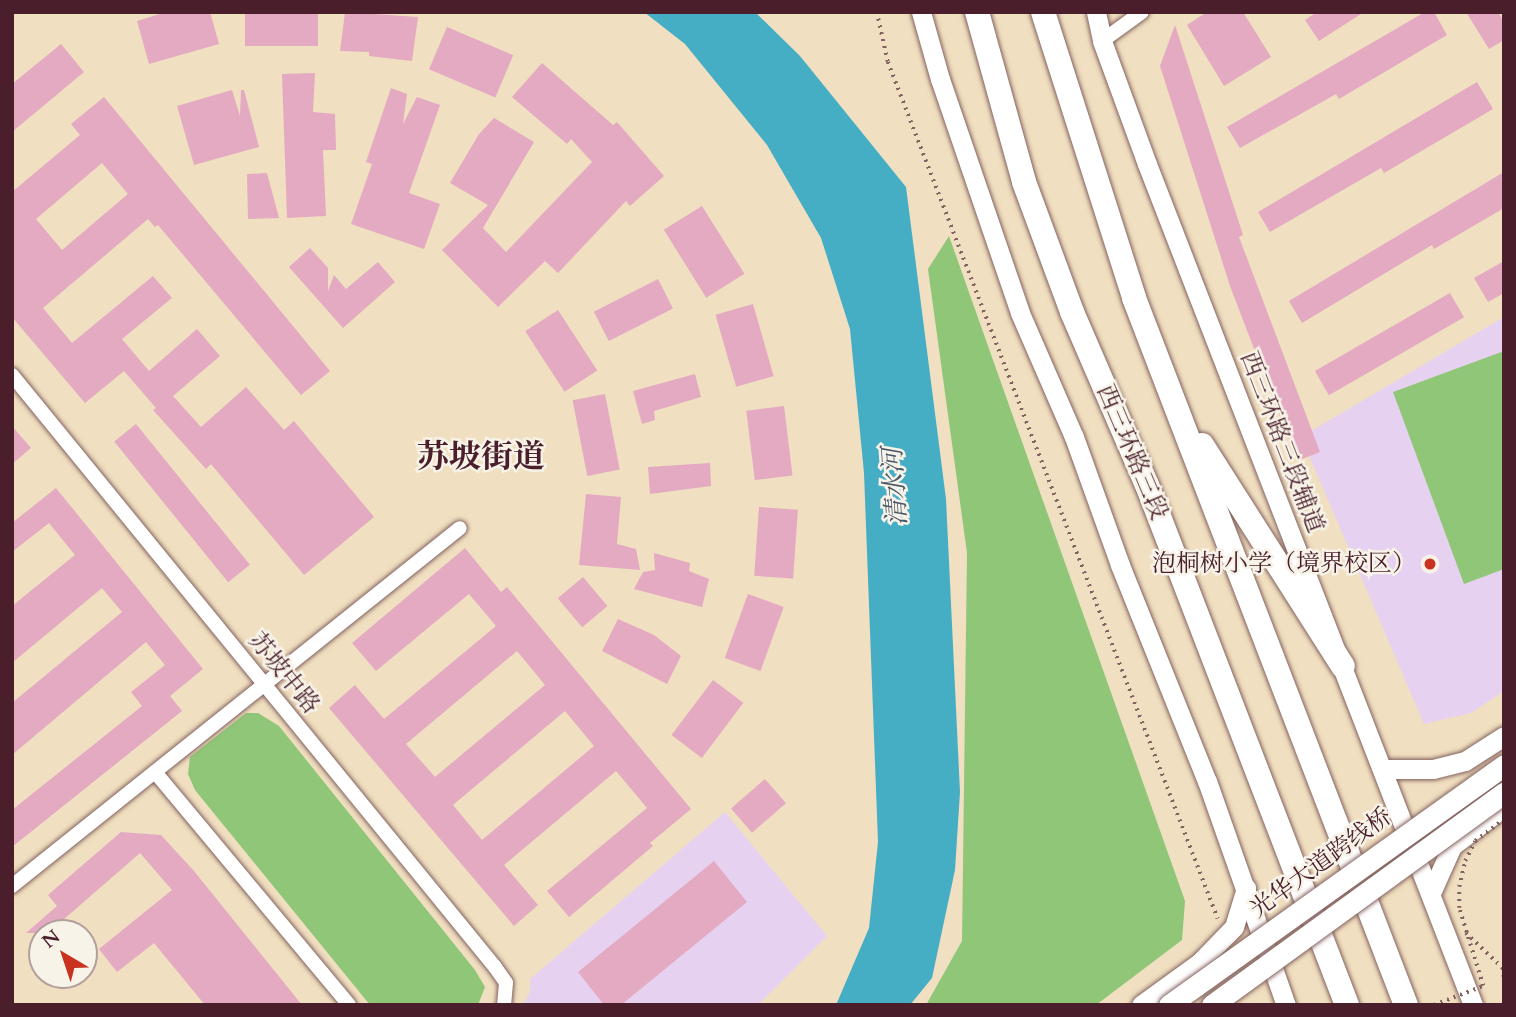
<!DOCTYPE html>
<html>
<head>
<meta charset="utf-8">
<style>
  body { margin:0 }
  #map { position:relative; width:1516px; height:1017px; overflow:hidden; background:#f0dfc0; font-family:Cardo,"Noto Serif SC",serif }
  div>[style] { position:absolute }
  [style*='--x'] { left:calc(var(--x)*1px); top:calc(var(--y)*1px); width:calc(var(--w)*1px); rotate:calc(var(--a)*1deg) }
  .built>* { inset:0; background:#e6d2f0 }
  .green>* { inset:0; background:#90c678 }
  .water>* { inset:0; background:#45aec4 }
  .building>* { inset:0; background:#e3aac2; transform-origin:0 0 }
  .path>* { height:3.5px; margin-top:-1.75px; transform-origin:0; background:repeating-linear-gradient(90deg,#84625f 0 2px,transparent 0 7px) }
  .roads { filter:drop-shadow(0 0 2px #84625f) drop-shadow(0 0 2px #84625f) }
  .street>* { height:14px; margin:-7px; padding:0 7px; transform-origin:7px; border-radius:7px; background:#fff }
  .secondary>* { height:19px; margin:-9.5px; padding:0 9.5px; transform-origin:9.5px; border-radius:9.5px; background:#fff }
  .highway>* { height:24px; margin:-12px; padding:0 12px; transform-origin:12px; border-radius:12px; background:#fff }
  .path-bridge>* { height:3.5px; margin-top:-1.75px; transform-origin:0; background:repeating-linear-gradient(90deg,#84625f 0 2px,transparent 0 7px) }
  .bridges { filter:drop-shadow(0 0 2px #84625f) drop-shadow(0 0 2px #84625f) }
  .primary-bridge>* { height:21px; margin:-10.5px; padding:0 10.5px; transform-origin:10.5px; border-radius:10.5px; background:#fff }
  .dots>* { width:19px; height:19px; translate:-50% -50%; box-sizing:border-box; border:4px solid #f7f3e8; border-radius:50% }
  span { translate:-50% -50%; white-space:nowrap; text-align:center; line-height:1.15; -webkit-text-stroke:5px #f7f3e8; paint-order:stroke }
  .street-label { font-size:24px; color:#4a1f2b }
  .poi-label { font-size:24px; color:#4a1f2b }
  .right { translate:-100% -50%; text-align:right }
  .water-label { font-size:26px; color:#485868; font-style:italic }
  .district-label { font-size:32px; color:#4a1f2b; font-weight:700 }
  .frame { position:absolute; inset:0; border:14px solid #4a1f2b; pointer-events:none }
  .north { position:absolute; left:28px; top:919px; width:70px; height:70px; box-sizing:border-box; background:#f7f3e8; border:2px solid #b29e9c; border-radius:50%; rotate:321deg; font-size:19px; font-weight:700; line-height:28px; text-align:center; color:#4a1f2b }
  .north::after { content:''; display:block; margin:auto; width:24px; height:32px; background:#c8321e; clip-path:polygon(50% 0,100% 100%,50% 72%,0 100%) }
</style>
</head>
<body>
<div id="map">
  <div class="built">
    <div style="clip-path:polygon(1504px 317px,1504px 691px,1471px 713px,1424px 724px,1301px 437px)"></div>
    <div style="clip-path:polygon(725px 812px,827px 936px,758px 1005px,523px 1005px,530px 992px,530px 979px)"></div>
  </div>
  <div class="green">
    <div style="clip-path:polygon(949px 236px,1185px 901px,1182px 940px,1096px 1005px,926px 1005px,962px 941px,967px 553px,928px 269px)"></div>
    <div style="clip-path:polygon(1504px 351px,1504px 569px,1464px 584px,1393px 392px)"></div>
    <div style="clip-path:polygon(246px 713px,258px 713px,279px 726px,475px 970px,485px 987px,478px 1005px,370px 1005px,195px 790px,188px 774px,190px 757px)"></div>
  </div>
  <div class="water">
    <div style="clip-path:polygon(644px 12px,755px 12px,800px 56px,906px 187px,946px 499px,960px 792px,955px 870px,932px 978px,910px 1005px,836px 1005px,869px 928px,878px 842px,864px 473px,850px 329px,821px 238px,767px 145px,685px 44px)"></div>
  </div>
  <div class="building">
    <div style="clip-path:polygon(166px 12px,210px 12px,219px 44px,149px 64px,137px 21px)"></div>
    <div style="left:245px;top:12px;width:73px;height:34px"></div>
    <div style="clip-path:polygon(345px 12px,418px 17px,412px 61px,369px 56px,369px 52px,340px 51px)"></div>
    <div style="clip-path:polygon(1207px 12px,1243px 12px,1271px 57px,1224px 86px,1187px 25px)"></div>
    <div style="clip-path:polygon(1317px 12px,1364px 12px,1319px 41px,1305px 20px)"></div>
    <div style="clip-path:polygon(1425px 12px,1434px 12px,1447px 35px,1339px 99px,1336px 94px,1240px 148px,1227px 127px)"></div>
    <div style="clip-path:polygon(1466px 12px,1498px 12px,1504px 22px,1504px 40px,1489px 49px)"></div>
    <div style="clip-path:polygon(1175px 25px,1243px 235px,1239px 237px,1320px 452px,1297px 461px,1230px 286px,1160px 66px)"></div>
    <div style="left:447px;top:27px;width:72px;height:46px;rotate:23deg"></div>
    <div style="clip-path:polygon(61px 44px,84px 72px,12px 132px,12px 84px)"></div>
    <div style="clip-path:polygon(542px 63px,613px 125px,617px 122px,664px 176px,630px 206px,626px 201px,558px 273px,545px 261px,498px 307px,442px 250px,488px 205px,450px 183px,479px 134px,494px 118px,534px 142px,483px 228px,506px 252px,592px 162px,571px 139px,567px 144px,512px 97px)"></div>
    <div style="clip-path:polygon(315px 73px,313px 112px,335px 114px,336px 150px,323px 150px,326px 216px,287px 218px,282px 74px)"></div>
    <div style="clip-path:polygon(1477px 82px,1493px 109px,1384px 173px,1381px 168px,1270px 232px,1258px 212px)"></div>
    <div style="clip-path:polygon(391px 88px,407px 94px,403px 124px,417px 97px,440px 105px,409px 193px,440px 204px,424px 249px,351px 224px,372px 164px,366px 162px)"></div>
    <div style="clip-path:polygon(232px 90px,240px 116px,241px 90px,244px 90px,259px 147px,194px 165px,177px 106px)"></div>
    <div style="clip-path:polygon(evenodd,104px 97px,330px 371px,301px 395px,158px 225px,155px 227px,148px 219px,43px 308px,72px 343px,153px 276px,172px 298px,122px 339px,149px 371px,197px 329px,220px 356px,173px 396px,201px 427px,246px 387px,284px 430px,294px 421px,374px 517px,304px 575px,211px 464px,206px 469px,153px 410px,156px 408px,124px 371px,85px 403px,12px 317px,12px 192px,80px 135px,71px 124px,104px 97px,102px 163px,128px 194px,62px 250px,36px 219px,102px 163px)"></div>
    <div style="clip-path:polygon(1504px 172px,1504px 208px,1434px 249px,1432px 245px,1302px 323px,1289px 301px)"></div>
    <div style="clip-path:polygon(267px 173px,279px 218px,248px 219px,247px 174px)"></div>
    <div style="left:702px;top:206px;width:80px;height:45px;rotate:58deg"></div>
    <div style="clip-path:polygon(310px 248px,328px 268px,328px 291px,334px 275px,346px 289px,378px 262px,395px 282px,343px 328px,289px 267px)"></div>
    <div style="clip-path:polygon(1504px 261px,1504px 293px,1488px 302px,1474px 278px)"></div>
    <div style="left:658px;top:279px;width:33px;height:72px;rotate:63deg"></div>
    <div style="left:1450px;top:293px;width:28px;height:156px;rotate:60deg"></div>
    <div style="left:753px;top:304px;width:75px;height:39px;rotate:74deg"></div>
    <div style="left:558px;top:310px;width:72px;height:39px;rotate:57deg"></div>
    <div style="clip-path:polygon(695px 374px,701px 397px,654px 411px,655px 420px,642px 424px,633px 391px)"></div>
    <div style="left:605px;top:394px;width:77px;height:33px;rotate:79deg"></div>
    <div style="left:784px;top:406px;width:70px;height:38px;rotate:83deg"></div>
    <div style="left:136px;top:424px;width:181px;height:28px;rotate:51deg"></div>
    <div style="clip-path:polygon(12px 426px,31px 448px,12px 464px)"></div>
    <div style="clip-path:polygon(710px 463px,711px 486px,650px 494px,648px 467px)"></div>
    <div style="clip-path:polygon(56px 488px,203px 669px,170px 696px,182px 711px,12px 847px,12px 810px,142px 706px,131px 692px,165px 665px,146px 642px,12px 755px,12px 703px,122px 612px,102px 588px,12px 663px,12px 606px,75px 555px,49px 523px,12px 552px,12px 523px)"></div>
    <div style="clip-path:polygon(586px 494px,621px 497px,617px 544px,636px 549px,640px 570px,579px 565px)"></div>
    <div style="left:759px;top:507px;width:39px;height:69px;rotate:4deg"></div>
    <div style="clip-path:polygon(evenodd,465px 548px,501px 592px,507px 587px,691px 809px,650px 843px,653px 846px,569px 917px,547px 891px,647px 808px,616px 771px,504px 865px,538px 905px,514px 926px,329px 708px,355px 685px,384px 719px,496px 626px,469px 594px,376px 671px,352px 643px,465px 548px,517px 651px,545px 685px,435px 777px,406px 744px,517px 651px,465px 548px,565px 711px,594px 746px,482px 840px,453px 805px,565px 711px)"></div>
    <div style="clip-path:polygon(654px 553px,690px 563px,689px 571px,709px 579px,702px 607px,634px 589px,643px 572px,655px 570px)"></div>
    <div style="left:583px;top:577px;width:38px;height:33px;rotate:50deg"></div>
    <div style="left:748px;top:594px;width:38px;height:68px;rotate:20deg"></div>
    <div style="clip-path:polygon(618px 619px,654px 635px,681px 656px,667px 684px,602px 651px)"></div>
    <div style="left:713px;top:680px;width:38px;height:69px;rotate:37deg"></div>
    <div style="left:765px;top:779px;width:32px;height:45px;rotate:49deg"></div>
    <div style="clip-path:polygon(121px 832px,161px 835px,194px 871px,302px 1005px,205px 1005px,154px 943px,117px 972px,99px 949px,172px 890px,140px 853px,63px 920px,74px 933px,26px 933px,57px 906px,48px 895px)"></div>
    <div style="clip-path:polygon(714px 861px,747px 902px,621px 1005px,604px 1005px,578px 972px)"></div>
  </div>
  <div class="path">
    <div style="--x:877;--y:12;--w:51;--a:77.6"></div>
    <div style="--x:888;--y:62;--w:918;--a:68.94"></div>
    <div style="--x:1466;--y:933;--w:51;--a:43.4"></div>
    <div style="--x:1503;--y:968;--w:9;--a:84"></div>
  </div>
  <div class="roads">
    <div class="street">
      <div style="--x:1102;--y:41;--w:49;--a:-35.9"></div>
      <div style="--x:12;--y:375;--w:764;--a:50.79"></div>
      <div style="--x:495;--y:967;--w:19;--a:55"></div>
      <div style="--x:506;--y:983;--w:22;--a:95"></div>
      <div style="--x:155;--y:772;--w:303;--a:50.2"></div>
      <div style="--x:12;--y:886;--w:573;--a:-38.63"></div>
    </div>
    <div class="secondary">
      <div style="--x:921;--y:12;--w:70;--a:74.2"></div>
      <div style="--x:940;--y:79;--w:247;--a:71.1"></div>
      <div style="--x:1020;--y:313;--w:135;--a:66.5"></div>
      <div style="--x:1074;--y:437;--w:136;--a:70.2"></div>
      <div style="--x:1120;--y:565;--w:233;--a:68.1"></div>
      <div style="--x:1207;--y:781;--w:238;--a:70.6"></div>
      <div style="--x:1096;--y:12;--w:30;--a:78"></div>
      <div style="--x:1102;--y:41;--w:131;--a:69.9"></div>
      <div style="--x:1147;--y:164;--w:902;--a:68.81"></div>
      <div style="--x:1383;--y:769;--w:50;--a:0"></div>
      <div style="--x:1433;--y:769;--w:33;--a:-14"></div>
      <div style="--x:1465;--y:761;--w:46;--a:-32.7"></div>
      <div style="--x:1431;--y:893;--w:51;--a:-65.9"></div>
      <div style="--x:1452;--y:846;--w:65;--a:-36.9"></div>
      <div style="--x:1141;--y:1005;--w:72;--a:-35.9"></div>
      <div style="--x:1199;--y:963;--w:50;--a:-45.8"></div>
      <div style="--x:1234;--y:927;--w:41;--a:-72.9"></div>
    </div>
    <div class="highway">
      <div style="--x:977;--y:12;--w:176;--a:74.5"></div>
      <div style="--x:1024;--y:182;--w:139;--a:69.7"></div>
      <div style="--x:1072;--y:312;--w:189;--a:66.6"></div>
      <div style="--x:1147;--y:485;--w:557;--a:68.96"></div>
      <div style="--x:1043;--y:12;--w:300;--a:72.3"></div>
      <div style="--x:1134;--y:298;--w:758;--a:68.96"></div>
      <div style="--x:1202;--y:445;--w:262;--a:57.5"></div>
    </div>
  </div>
  <div class="path-bridge">
    <div style="--x:1434;--y:1005;--w:53;--a:-21.2"></div>
    <div style="--x:1483;--y:986;--w:82;--a:-107.1"></div>
    <div style="--x:1459;--y:908;--w:21;--a:-90"></div>
    <div style="--x:1459;--y:887;--w:27;--a:-77"></div>
    <div style="--x:1465;--y:861;--w:22;--a:-63"></div>
    <div style="--x:1475;--y:841;--w:36;--a:-37"></div>
  </div>
  <div class="bridges">
    <div class="primary-bridge">
      <div style="--x:1169;--y:1005;--w:412;--a:-35.6"></div>
      <div style="--x:1212;--y:1005;--w:361;--a:-36"></div>
    </div>
  </div>
  <div class="dots">
    <div style="left:1430px;top:564px;background:#c8321e"></div>
  </div>
  <div class="street-label">
    <span style="left:1282px;top:442px;rotate:69deg">西三环路三段辅道</span>
    <span style="left:1132px;top:452px;rotate:67deg">西三环路三段</span>
    <span style="left:284px;top:673px;rotate:51deg">苏坡中路</span>
    <span style="left:1321px;top:863px;rotate:-36deg">光华大道跨线桥</span>
  </div>
  <div class="poi-label">
    <span class="right" style="left:1416px;top:564px">泡桐树小学（境界校区）</span>
  </div>
  <div class="water-label">
    <span style="left:895px;top:487px;rotate:-94deg">清水河</span>
  </div>
  <div class="district-label">
    <span style="left:481px;top:457px">苏坡街道</span>
  </div>
  <div class="frame"></div>
  <div class="north">N</div>
</div>
</body>
</html>
